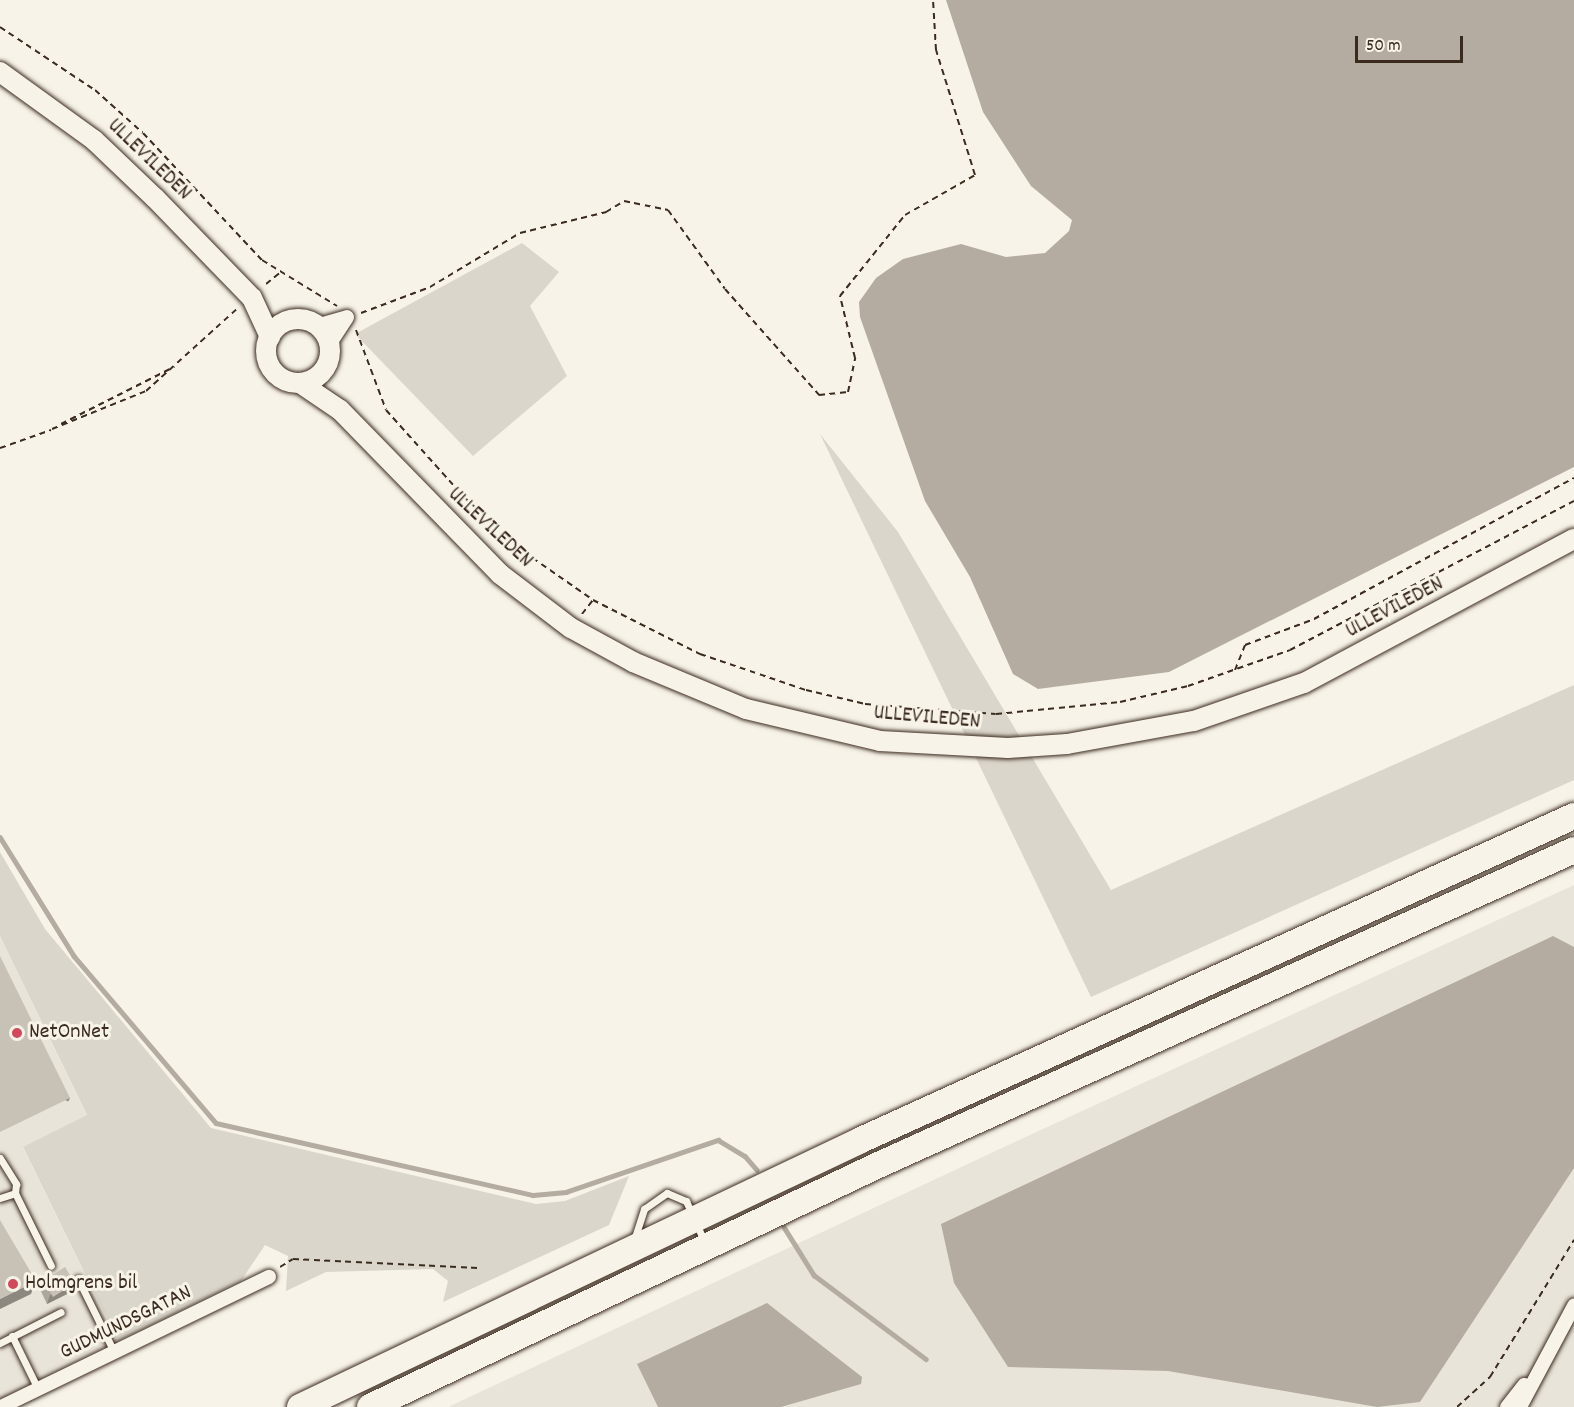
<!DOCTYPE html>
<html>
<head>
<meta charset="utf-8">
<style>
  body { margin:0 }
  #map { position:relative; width:1574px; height:1407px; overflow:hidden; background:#f7f3e8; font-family:Dekko,sans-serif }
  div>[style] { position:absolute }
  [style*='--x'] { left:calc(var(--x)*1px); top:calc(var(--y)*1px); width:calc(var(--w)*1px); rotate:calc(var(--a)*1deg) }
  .built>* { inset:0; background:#e9e4d9 }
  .green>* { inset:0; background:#dbd6cb }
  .water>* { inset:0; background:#b4aca0 }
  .stream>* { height:4.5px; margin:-2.25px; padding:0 2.25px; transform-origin:2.25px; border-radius:2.25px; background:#b4aca0 }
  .path>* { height:2px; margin-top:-1px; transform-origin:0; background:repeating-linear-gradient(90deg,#3b2a1e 0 6px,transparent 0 10.5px) }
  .roads { filter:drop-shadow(0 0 2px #3b2a1e) drop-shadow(0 0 2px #3b2a1e) }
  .service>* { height:7px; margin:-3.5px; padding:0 3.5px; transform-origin:3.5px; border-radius:3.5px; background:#f7f3e8 }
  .minor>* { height:14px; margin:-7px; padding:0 7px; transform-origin:7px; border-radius:7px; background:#f7f3e8 }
  .secondary>* { height:20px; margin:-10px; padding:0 10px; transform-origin:10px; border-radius:10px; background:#f7f3e8 }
  .secondary>.ring { margin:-10px; padding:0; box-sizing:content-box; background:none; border:20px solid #f7f3e8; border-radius:50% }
  .motorway>* { height:26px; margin:-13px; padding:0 13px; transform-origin:13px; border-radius:13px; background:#f7f3e8 }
  .wall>* { inset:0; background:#aca69d }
  .shaded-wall>* { inset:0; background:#8c877f; transform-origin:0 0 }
  .building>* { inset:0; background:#c8c1b6; transform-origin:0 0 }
  .dots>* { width:16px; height:16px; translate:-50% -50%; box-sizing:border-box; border:3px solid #f7f3e8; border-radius:50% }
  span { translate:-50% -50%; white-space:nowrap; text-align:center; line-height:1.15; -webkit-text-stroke:6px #f7f3e8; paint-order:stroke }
  .street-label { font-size:22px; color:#3b2a1e }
  .poi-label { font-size:22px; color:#3b2a1e }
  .left { translate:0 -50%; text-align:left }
  .scale { position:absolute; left:1355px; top:36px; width:108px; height:27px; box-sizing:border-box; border:3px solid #3b2a1e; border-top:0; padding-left:8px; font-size:18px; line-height:21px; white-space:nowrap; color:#3b2a1e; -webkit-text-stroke:4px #f7f3e8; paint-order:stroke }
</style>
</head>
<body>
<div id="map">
  <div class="built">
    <div style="clip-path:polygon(1574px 885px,1574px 1407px,448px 1407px,1019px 1140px)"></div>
    <div style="clip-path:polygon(0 936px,87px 1116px,23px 1148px,118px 1341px,0 1399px)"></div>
  </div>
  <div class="green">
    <div style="clip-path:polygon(522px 243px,559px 272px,530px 306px,567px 376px,473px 456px,355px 334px)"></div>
    <div style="clip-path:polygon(820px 434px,898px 532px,1111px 890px,1574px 685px,1574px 780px,1091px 997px)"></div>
    <div style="clip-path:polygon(0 852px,45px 929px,211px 1128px,536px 1204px,565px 1201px,629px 1176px,609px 1225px,443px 1302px,448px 1281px,433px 1269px,326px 1272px,286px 1291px,288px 1256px,265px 1245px,241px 1281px,118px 1341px,23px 1147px,87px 1115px,0 936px)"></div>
  </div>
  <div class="water">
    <div style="clip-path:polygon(946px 0,1574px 0,1574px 467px,1169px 672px,1038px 689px,1013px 674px,970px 577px,925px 501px,860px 317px,859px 302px,876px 278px,903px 259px,961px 244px,1006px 257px,1045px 253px,1069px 231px,1072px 220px,1031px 186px,983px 112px)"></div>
    <div style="clip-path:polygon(1553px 936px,1574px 947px,1574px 1168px,1420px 1402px,1377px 1407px,1168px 1371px,1008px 1367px,954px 1283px,941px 1224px)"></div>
    <div style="clip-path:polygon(767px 1303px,862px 1377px,861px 1384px,781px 1407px,658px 1407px,637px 1364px)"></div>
  </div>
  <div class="stream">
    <div style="--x:0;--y:837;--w:140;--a:58.1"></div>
    <div style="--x:74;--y:956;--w:219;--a:49.6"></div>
    <div style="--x:216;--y:1123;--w:325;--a:12.8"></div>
    <div style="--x:533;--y:1195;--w:33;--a:-5"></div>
    <div style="--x:566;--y:1192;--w:161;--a:-18.9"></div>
    <div style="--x:718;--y:1140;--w:31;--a:31"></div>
    <div style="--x:745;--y:1156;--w:18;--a:49"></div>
    <div style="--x:784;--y:1227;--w:57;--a:58"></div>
    <div style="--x:814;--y:1275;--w:140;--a:36.9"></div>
  </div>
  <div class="path">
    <div style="--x:0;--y:27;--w:114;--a:33.6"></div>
    <div style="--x:95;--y:90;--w:64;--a:41.9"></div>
    <div style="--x:143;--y:133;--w:174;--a:46.9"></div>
    <div style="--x:262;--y:260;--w:88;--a:31.5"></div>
    <div style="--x:266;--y:284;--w:19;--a:-39"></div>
    <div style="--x:361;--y:313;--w:74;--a:-20.6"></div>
    <div style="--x:430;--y:287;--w:105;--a:-31"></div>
    <div style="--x:520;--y:233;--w:89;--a:-13.7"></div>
    <div style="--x:606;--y:212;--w:21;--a:-31"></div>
    <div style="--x:624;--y:201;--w:45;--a:11.6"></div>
    <div style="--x:668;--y:210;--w:97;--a:54.2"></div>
    <div style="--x:725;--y:289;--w:142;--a:48.4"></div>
    <div style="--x:819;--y:395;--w:29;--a:-6"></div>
    <div style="--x:848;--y:392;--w:35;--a:-78"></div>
    <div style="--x:855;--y:358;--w:64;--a:-103.6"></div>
    <div style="--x:840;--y:296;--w:104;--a:-51.3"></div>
    <div style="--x:905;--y:215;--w:81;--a:-29.7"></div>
    <div style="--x:975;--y:175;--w:131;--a:-107.3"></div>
    <div style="--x:936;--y:50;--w:50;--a:-93.4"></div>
    <div style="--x:356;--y:330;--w:85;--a:69.4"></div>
    <div style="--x:386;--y:410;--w:117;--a:48.1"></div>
    <div style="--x:464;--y:497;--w:81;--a:42.5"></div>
    <div style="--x:524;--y:552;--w:84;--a:34.8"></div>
    <div style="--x:593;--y:600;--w:120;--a:26.8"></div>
    <div style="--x:700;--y:654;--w:112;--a:18.8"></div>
    <div style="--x:806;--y:690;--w:61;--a:13.3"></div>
    <div style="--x:865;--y:704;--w:131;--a:4.4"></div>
    <div style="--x:996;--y:714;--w:125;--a:-5.5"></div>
    <div style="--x:1120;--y:702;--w:70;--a:-13.2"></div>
    <div style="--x:1188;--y:686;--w:108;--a:-19.4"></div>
    <div style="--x:1290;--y:650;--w:321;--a:-27.7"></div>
    <div style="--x:61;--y:424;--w:127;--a:-26.8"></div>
    <div style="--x:52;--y:429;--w:101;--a:-22"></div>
    <div style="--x:146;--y:391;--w:124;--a:-42.1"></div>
    <div style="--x:0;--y:448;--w:54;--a:-19.4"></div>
    <div style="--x:582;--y:614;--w:18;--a:-52"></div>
    <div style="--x:1235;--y:670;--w:27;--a:-68"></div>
    <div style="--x:1245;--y:645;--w:74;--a:-20.6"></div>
    <div style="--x:1314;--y:619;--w:296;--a:-28.5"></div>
    <div style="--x:280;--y:1267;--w:15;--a:-32"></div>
    <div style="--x:293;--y:1259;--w:185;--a:2.8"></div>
    <div style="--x:1457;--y:1407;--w:45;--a:-42.3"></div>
    <div style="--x:1490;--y:1377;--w:161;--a:-58.5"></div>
  </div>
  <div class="roads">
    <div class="service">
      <div style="--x:0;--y:1158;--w:31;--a:58"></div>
      <div style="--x:16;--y:1184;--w:9;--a:96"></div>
      <div style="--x:0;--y:1198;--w:16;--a:-18"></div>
      <div style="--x:15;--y:1193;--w:81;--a:63.7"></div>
      <div style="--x:634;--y:1240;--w:33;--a:-72"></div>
      <div style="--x:644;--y:1209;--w:28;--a:-35"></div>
      <div style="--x:667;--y:1193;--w:21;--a:23"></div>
      <div style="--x:686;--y:1201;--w:46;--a:65.7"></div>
      <div style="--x:78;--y:1279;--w:81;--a:63.7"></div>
      <div style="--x:12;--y:1336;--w:59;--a:63.9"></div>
      <div style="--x:0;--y:1343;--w:68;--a:-26.9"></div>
    </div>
    <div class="minor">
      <div style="--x:316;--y:326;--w:32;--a:-16"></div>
      <div style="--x:329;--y:345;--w:33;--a:-57"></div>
      <div style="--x:1;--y:1407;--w:298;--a:-25.9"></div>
      <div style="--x:1507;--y:1407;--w:28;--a:-52"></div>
      <div style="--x:1520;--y:1407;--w:115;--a:-61.9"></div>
    </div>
    <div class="secondary">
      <div style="--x:0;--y:72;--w:116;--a:35.9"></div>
      <div style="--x:94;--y:140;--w:84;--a:43.6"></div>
      <div style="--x:155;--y:198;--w:139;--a:45.9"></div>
      <div style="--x:252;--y:298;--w:43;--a:65.2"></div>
      <div class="ring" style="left:266px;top:319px;width:44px;height:44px"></div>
      <div style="--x:300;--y:383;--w:48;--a:34"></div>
      <div style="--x:340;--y:410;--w:229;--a:45.7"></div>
      <div style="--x:500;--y:574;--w:89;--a:37.3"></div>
      <div style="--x:571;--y:628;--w:71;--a:28.7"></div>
      <div style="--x:633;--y:662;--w:122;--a:22.6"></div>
      <div style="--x:746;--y:709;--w:138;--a:13.4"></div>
      <div style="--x:880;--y:741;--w:128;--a:3.1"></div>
      <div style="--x:1008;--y:748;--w:59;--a:-3.9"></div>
      <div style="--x:1067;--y:744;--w:129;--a:-10.3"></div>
      <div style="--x:1194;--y:721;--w:116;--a:-19.1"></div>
      <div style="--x:1304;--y:683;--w:306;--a:-28.1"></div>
    </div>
    <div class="motorway">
      <div style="--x:300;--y:1407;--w:621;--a:-25.45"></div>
      <div style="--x:861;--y:1140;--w:783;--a:-24.44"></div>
      <div style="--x:370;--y:1407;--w:558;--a:-25.46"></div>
      <div style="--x:874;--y:1167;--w:768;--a:-24.36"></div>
    </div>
  </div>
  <div class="wall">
    <div style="clip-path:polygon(42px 1279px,71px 1292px,47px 1304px,39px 1287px)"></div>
  </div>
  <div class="shaded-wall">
    <div style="left:70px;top:1098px;width:4px;height:78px;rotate:117deg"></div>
    <div style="clip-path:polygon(36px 1281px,31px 1294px,0 1309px,0 1299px)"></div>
    <div style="clip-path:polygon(75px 1283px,71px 1292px,47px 1304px,50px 1295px)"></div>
  </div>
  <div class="building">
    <div style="clip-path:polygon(0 956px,70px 1098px,0 1132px)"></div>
    <div style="clip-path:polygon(0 1220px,36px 1281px,0 1299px)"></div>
    <div style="left:65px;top:1267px;width:19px;height:26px;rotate:58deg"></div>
  </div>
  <div class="dots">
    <div style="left:17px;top:1033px;background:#d1495b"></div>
    <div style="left:13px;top:1284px;background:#d1495b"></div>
  </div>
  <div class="street-label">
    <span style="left:149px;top:160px;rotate:44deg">ULLEVILEDEN</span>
    <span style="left:490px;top:528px;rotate:43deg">ULLEVILEDEN</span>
    <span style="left:1395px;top:608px;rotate:-28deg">ULLEVILEDEN</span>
    <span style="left:927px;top:718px;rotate:5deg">ULLEVILEDEN</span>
    <span style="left:126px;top:1323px;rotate:-26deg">GUDMUNDSGATAN</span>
  </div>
  <div class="poi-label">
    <span class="left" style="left:29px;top:1033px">NetOnNet</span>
    <span class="left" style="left:25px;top:1284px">Holmgrens bil</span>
  </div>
  <div class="scale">50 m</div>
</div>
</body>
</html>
